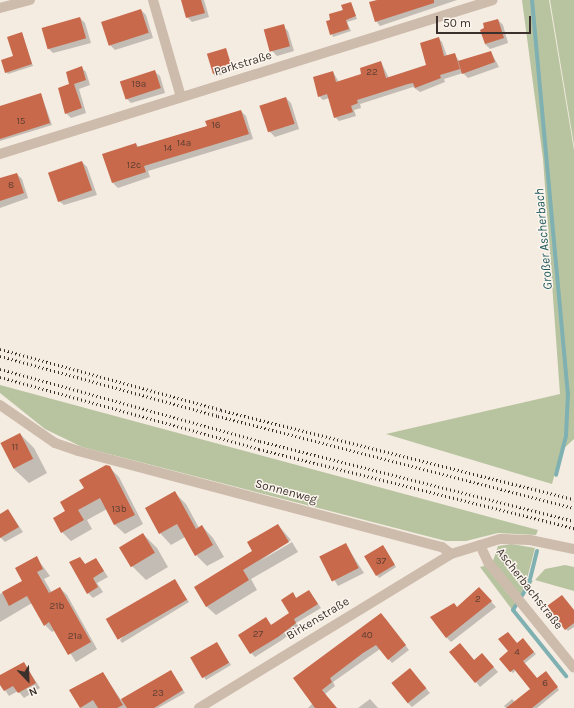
<!DOCTYPE html>
<html>
<head>
<meta charset="utf-8">
<style>
  body { margin:0 }
  #map { position:relative; width:574px; height:708px; overflow:hidden; background:#f4ebe1; font-family:Karla,sans-serif }
  div>[style] { position:absolute }
  [style*='--x'] { left:calc(var(--x)*1px); top:calc(var(--y)*1px); width:calc(var(--w)*1px); rotate:calc(var(--a)*1deg) }
  .green>* { inset:0; background:#b8c4a0 }
  .shadow>* { inset:0; background:#0003; transform-origin:0 0 }
  .stream>* { height:4px; margin:-2px; padding:0 2px; transform-origin:2px; border-radius:2px; background:#7fb0b2 }
  .building>* { inset:0; background:#c8694b; transform-origin:0 0 }
  .minor>* { height:10px; margin:-5px; padding:0 5px; transform-origin:5px; border-radius:5px; background:#cdbbac }
  .rail>* { height:3px; margin-top:-1.5px; transform-origin:0; background:repeating-linear-gradient(90deg,#3b302b 0 1px,transparent 0 4px) }
  span { translate:-50% -50%; white-space:nowrap; text-align:center; line-height:1.15; -webkit-text-stroke:3px #fbf5ee; paint-order:stroke }
  .number-label { font-size:10px; color:#5e3e33 }
  .number-label span { -webkit-text-stroke-width:0 }
  .street-label { font-size:12px; color:#3b302b }
  .water-label { font-size:13px; color:#1f5a5e; font-style:italic }
  .north { position:absolute; left:8px; top:660px; width:40px; height:40px; -webkit-text-stroke:3px #fbf5ee; paint-order:stroke; rotate:157deg; font-size:11px; font-weight:700; line-height:16px; text-align:center; color:#3b302b }
  .north::after { content:''; display:block; margin:auto; width:14px; height:18px; background:#3b302b; clip-path:polygon(50% 0,100% 100%,50% 72%,0 100%) }
  .scale { position:absolute; left:436px; top:16px; width:95px; height:18px; box-sizing:border-box; border:2px solid #3b302b; border-top:0; padding-left:5px; font-size:12px; line-height:14px; white-space:nowrap; color:#3b302b; -webkit-text-stroke:3px #fbf5ee; paint-order:stroke }
</style>
</head>
<body>
<div id="map">
  <div class="green">
    <div style="clip-path:polygon(522px 0,549px 0,574px 150px,574px 439px,561px 451px,552px 484px,386px 434px,560px 394px,543px 159px)"></div>
    <div style="clip-path:polygon(550px 0,574px 0,574px 145px)"></div>
    <div style="clip-path:polygon(0 385px,538px 530px,536px 535px,498px 533px,466px 541px,446px 541px,82px 447px,45px 429px,0 393px)"></div>
    <div style="clip-path:polygon(511px 544px,535px 548px,527px 579px,533px 581px,513px 611px,480px 567px,492px 564px,498px 546px)"></div>
    <div style="clip-path:polygon(565px 565px,574px 567px,574px 591px,535px 580px,545px 569px)"></div>
  </div>
  <div class="shadow">
    <div style="clip-path:polygon(182px 0,204px 0,209px 17px,192px 22px,187px 17px)"></div>
    <div style="clip-path:polygon(380px 0,457px 0,380px 26px,376px 21px)"></div>
    <div style="clip-path:polygon(351px 3px,357px 19px,347px 22px,351px 31px,333px 37px,327px 22px)"></div>
    <div style="clip-path:polygon(141px 10px,146px 15px,153px 38px,115px 50px,110px 45px,103px 22px)"></div>
    <div style="clip-path:polygon(80px 18px,85px 23px,91px 43px,53px 53px,48px 48px)"></div>
    <div style="clip-path:polygon(498px 20px,503px 25px,508px 43px,490px 49px,485px 44px)"></div>
    <div style="clip-path:polygon(283px 26px,288px 31px,294px 51px,277px 56px,272px 51px)"></div>
    <div style="clip-path:polygon(22px 33px,33px 66px,8px 74px,6px 72px,14px 56px)"></div>
    <div style="clip-path:polygon(438px 38px,442px 42px,447px 56px,454px 54px,460px 62px,491px 52px,499px 67px,468px 78px,463px 73px,444px 79px,445px 82px,420px 92px,413px 87px,360px 104px,361px 108px,354px 110px,356px 116px,339px 121px,335px 117px,329px 98px,323px 100px,319px 96px,333px 72px,339px 82px,363px 74px,381px 62px,389px 78px,428px 66px)"></div>
    <div style="left:226px;top:49px;width:23px;height:19px;rotate:72deg"></div>
    <div style="clip-path:polygon(81px 67px,86px 72px,90px 85px,79px 89px,86px 113px,71px 118px,66px 113px,71px 85px)"></div>
    <div style="clip-path:polygon(155px 72px,160px 76px,165px 93px,131px 103px,126px 98px)"></div>
    <div style="clip-path:polygon(41px 94px,52px 125px,0 141px,0 115px)"></div>
    <div style="clip-path:polygon(286px 98px,291px 103px,299px 129px,275px 137px,270px 132px,262px 106px)"></div>
    <div style="clip-path:polygon(241px 111px,246px 116px,253px 139px,148px 171px,150px 177px,118px 188px,113px 183px,136px 144px,139px 147px,208px 126px)"></div>
    <div style="clip-path:polygon(82px 162px,87px 167px,97px 195px,64px 205px,59px 201px)"></div>
    <div style="clip-path:polygon(17px 174px,22px 179px,28px 198px,0 208px,0 180px)"></div>
    <div style="clip-path:polygon(20px 434px,34px 448px,47px 473px,29px 483px,14px 469px)"></div>
    <div style="clip-path:polygon(109px 467px,119px 477px,143px 524px,125px 534px,115px 525px,107px 509px,87px 520px,92px 529px,71px 541px,62px 532px,66px 511px,85px 489px)"></div>
    <div style="clip-path:polygon(174px 492px,186px 504px,199px 528px,202px 526px,213px 538px,224px 557px,207px 566px,196px 555px,185px 537px,171px 545px,160px 533px,146px 508px)"></div>
    <div style="clip-path:polygon(8px 510px,23px 532px,5px 542px,0 537px,0 515px)"></div>
    <div style="clip-path:polygon(278px 525px,291px 540px,260px 561px,292px 542px,298px 552px,251px 579px,257px 590px,216px 615px,206px 606px)"></div>
    <div style="clip-path:polygon(143px 534px,157px 548px,168px 567px,146px 580px,132px 566px)"></div>
    <div style="clip-path:polygon(346px 545px,364px 573px,338px 586px,321px 558px)"></div>
    <div style="clip-path:polygon(385px 548px,396px 567px,379px 578px,365px 557px)"></div>
    <div style="clip-path:polygon(36px 557px,50px 576px,44px 579px,52px 593px,60px 588px,67px 595px,97px 649px,76px 662px,55px 630px,52px 632px,45px 625px,32px 603px,0 622px,0 594px,23px 582px)"></div>
    <div style="clip-path:polygon(80px 558px,86px 565px,96px 559px,108px 577px,97px 583px,103px 592px,93px 598px,88px 593px)"></div>
    <div style="clip-path:polygon(175px 581px,189px 602px,122px 643px,120px 640px)"></div>
    <div style="clip-path:polygon(479px 588px,496px 607px,451px 642px,446px 637px)"></div>
    <div style="clip-path:polygon(309px 591px,321px 608px,296px 623px,299px 627px,282px 640px,255px 657px,251px 653px,266px 619px,271px 625px,291px 613px,293px 594px,297px 599px)"></div>
    <div style="clip-path:polygon(574px 611px,574px 627px,568px 631px,566px 629px)"></div>
    <div style="clip-path:polygon(385px 618px,409px 650px,392px 663px,380px 649px,333px 682px,335px 686px,325px 694px,336px 708px,308px 708px,313px 703px,294px 678px)"></div>
    <div style="clip-path:polygon(525px 642px,536px 654px,524px 664px,537px 679px,548px 675px,559px 690px,537px 708px,506px 708px,504px 706px,512px 699px,515px 702px,531px 689px,516px 670px,513px 673px,510px 671px,517px 644px)"></div>
    <div style="clip-path:polygon(219px 646px,231px 665px,206px 680px,192px 659px)"></div>
    <div style="clip-path:polygon(465px 649px,475px 661px,482px 654px,498px 672px,480px 687px,476px 682px)"></div>
    <div style="clip-path:polygon(24px 663px,40px 688px,24px 698px,18px 691px,9px 696px,0 683px,0 676px)"></div>
    <div style="clip-path:polygon(410px 669px,430px 693px,412px 707px,407px 702px)"></div>
    <div style="clip-path:polygon(171px 671px,185px 693px,158px 708px,81px 708px,71px 691px,103px 673px,121px 700px)"></div>
    <div style="clip-path:polygon(370px 699px,378px 708px,358px 708px)"></div>
  </div>
  <div class="stream">
    <div style="--x:532;--y:0;--w:395;--a:84.8"></div>
    <div style="--x:568;--y:393;--w:43;--a:92.7"></div>
    <div style="--x:566;--y:436;--w:40;--a:104.4"></div>
    <div style="--x:537;--y:551;--w:36;--a:104"></div>
    <div style="--x:528;--y:586;--w:28;--a:122"></div>
    <div style="--x:513;--y:610;--w:85;--a:51.2"></div>
  </div>
  <div class="building">
    <div style="clip-path:polygon(181px 0,201px 0,205px 13px,186px 18px)"></div>
    <div style="clip-path:polygon(377px 0,434px 0,434px 3px,375px 22px,369px 2px)"></div>
    <div style="clip-path:polygon(351px 2px,356px 16px,346px 20px,349px 29px,330px 35px,326px 21px,330px 20px,329px 14px,343px 10px,341px 5px)"></div>
    <div style="left:141px;top:9px;width:25px;height:42px;rotate:72deg"></div>
    <div style="left:80px;top:17px;width:22px;height:40px;rotate:74deg"></div>
    <div style="clip-path:polygon(498px 19px,504px 38px,485px 44px,480px 30px,484px 28px,483px 23px)"></div>
    <div style="left:284px;top:24px;width:23px;height:21px;rotate:75deg"></div>
    <div style="clip-path:polygon(22px 32px,32px 64px,5px 73px,1px 60px,13px 56px,7px 37px)"></div>
    <div style="clip-path:polygon(439px 37px,444px 56px,455px 53px,460px 69px,440px 75px,441px 78px,415px 88px,413px 83px,408px 84px,357px 100px,358px 103px,351px 106px,353px 112px,334px 118px,327px 94px,318px 97px,313px 77px,333px 71px,336px 82px,361px 74px,360px 68px,381px 61px,386px 78px,426px 65px,420px 43px)"></div>
    <div style="left:226px;top:48px;width:21px;height:20px;rotate:73deg"></div>
    <div style="clip-path:polygon(491px 51px,495px 62px,462px 74px,458px 61px)"></div>
    <div style="clip-path:polygon(82px 66px,86px 80px,74px 84px,82px 108px,65px 114px,58px 88px,69px 84px,66px 72px)"></div>
    <div style="left:155px;top:70px;width:19px;height:37px;rotate:72deg"></div>
    <div style="clip-path:polygon(41px 93px,50px 123px,0 139px,0 106px)"></div>
    <div style="left:286px;top:97px;width:28px;height:28px;rotate:72deg"></div>
    <div style="clip-path:polygon(241px 110px,249px 134px,144px 166px,146px 172px,112px 183px,102px 154px,136px 143px,137px 147px,207px 126px,205px 121px)"></div>
    <div style="left:82px;top:161px;width:31px;height:36px;rotate:71deg"></div>
    <div style="clip-path:polygon(17px 173px,24px 193px,0 201px,0 178px)"></div>
    <div style="left:20px;top:433px;width:29px;height:22px;rotate:63deg"></div>
    <div style="clip-path:polygon(106px 465px,110px 466px,135px 515px,114px 525px,100px 498px,78px 510px,84px 520px,61px 533px,53px 518px,65px 511px,60px 502px,84px 488px,79px 480px)"></div>
    <div style="clip-path:polygon(175px 491px,196px 529px,202px 525px,213px 545px,195px 556px,177px 524px,159px 534px,145px 508px)"></div>
    <div style="clip-path:polygon(8px 509px,19px 527px,0 538px,0 514px)"></div>
    <div style="clip-path:polygon(278px 524px,289px 542px,243px 570px,249px 580px,206px 607px,194px 587px,252px 551px,247px 542px)"></div>
    <div style="left:143px;top:533px;width:23px;height:28px;rotate:59deg"></div>
    <div style="left:346px;top:543px;width:28px;height:30px;rotate:63deg"></div>
    <div style="left:383px;top:545px;width:23px;height:22px;rotate:59deg"></div>
    <div style="clip-path:polygon(37px 556px,43px 569px,37px 572px,49px 593px,60px 587px,91px 642px,68px 655px,49px 622px,44px 626px,27px 596px,9px 606px,2px 592px,22px 581px,15px 568px)"></div>
    <div style="clip-path:polygon(80px 557px,85px 564px,96px 558px,104px 571px,93px 578px,98px 587px,87px 594px,69px 562px)"></div>
    <div style="left:175px;top:579px;width:24px;height:80px;rotate:60deg"></div>
    <div style="clip-path:polygon(479px 587px,492px 601px,446px 638px,430px 617px,454px 603px,457px 607px)"></div>
    <div style="clip-path:polygon(309px 590px,318px 604px,294px 619px,296px 623px,278px 637px,250px 654px,238px 635px,266px 617px,271px 625px,289px 613px,281px 600px,293px 592px,296px 598px)"></div>
    <div style="clip-path:polygon(562px 595px,574px 610px,574px 623px,565px 630px,547px 606px)"></div>
    <div style="clip-path:polygon(381px 613px,406px 645px,388px 660px,376px 645px,363px 653px,330px 678px,332px 682px,322px 690px,337px 708px,315px 708px,293px 678px)"></div>
    <div style="clip-path:polygon(508px 632px,517px 643px,523px 638px,534px 652px,523px 661px,537px 678px,546px 671px,558px 687px,532px 708px,506px 708px,530px 689px,514px 669px,510px 672px,499px 659px,508px 651px,498px 639px)"></div>
    <div style="left:217px;top:642px;width:24px;height:31px;rotate:60deg"></div>
    <div style="clip-path:polygon(460px 643px,474px 660px,482px 653px,494px 667px,475px 683px,449px 652px)"></div>
    <div style="clip-path:polygon(24px 662px,36px 683px,18px 693px,13px 686px,4px 691px,0 685px,0 675px)"></div>
    <div style="left:410px;top:668px;width:26px;height:24px;rotate:51deg"></div>
    <div style="clip-path:polygon(171px 670px,183px 690px,154px 708px,127px 708px,121px 699px)"></div>
    <div style="clip-path:polygon(103px 672px,123px 705px,117px 708px,98px 708px,93px 700px,80px 708px,69px 690px)"></div>
  </div>
  <div class="minor">
    <div style="--x:153;--y:0;--w:101;--a:73.9"></div>
    <div style="--x:0;--y:8;--w:31;--a:-15"></div>
    <div style="--x:0;--y:154;--w:516;--a:-17.35"></div>
    <div style="--x:0;--y:405;--w:67;--a:34.6"></div>
    <div style="--x:55;--y:443;--w:24;--a:19"></div>
    <div style="--x:78;--y:451;--w:376;--a:14.8"></div>
    <div style="--x:442;--y:547;--w:11;--a:38"></div>
    <div style="--x:480;--y:545;--w:19;--a:65"></div>
    <div style="--x:488;--y:562;--w:136;--a:50.9"></div>
    <div style="--x:199;--y:708;--w:295;--a:-31.4"></div>
    <div style="--x:451;--y:554;--w:51;--a:-17"></div>
    <div style="--x:500;--y:539;--w:30;--a:2"></div>
    <div style="--x:530;--y:540;--w:45;--a:11.6"></div>
  </div>
  <div class="rail">
    <div style="--x:0;--y:349;--w:229;--a:15.4"></div>
    <div style="--x:221;--y:410;--w:364;--a:14.2"></div>
    <div style="--x:0;--y:356;--w:226;--a:15.4"></div>
    <div style="--x:218;--y:416;--w:368;--a:14.5"></div>
    <div style="--x:0;--y:369;--w:270;--a:15.5"></div>
    <div style="--x:260;--y:441;--w:324;--a:14.3"></div>
    <div style="--x:0;--y:377;--w:269;--a:15.5"></div>
    <div style="--x:259;--y:449;--w:325;--a:14.1"></div>
  </div>
  <div class="number-label">
    <span style="left:372px;top:73px">22</span>
    <span style="left:139px;top:85px">19a</span>
    <span style="left:21px;top:122px">15</span>
    <span style="left:216px;top:126px">16</span>
    <span style="left:184px;top:144px">14a</span>
    <span style="left:168px;top:149px">14</span>
    <span style="left:134px;top:166px">12c</span>
    <span style="left:11px;top:186px">8</span>
    <span style="left:15px;top:448px">11</span>
    <span style="left:119px;top:510px">13b</span>
    <span style="left:381px;top:562px">37</span>
    <span style="left:478px;top:600px">2</span>
    <span style="left:57px;top:607px">21b</span>
    <span style="left:258px;top:635px">27</span>
    <span style="left:367px;top:636px">40</span>
    <span style="left:75px;top:637px">21a</span>
    <span style="left:517px;top:653px">4</span>
    <span style="left:545px;top:684px">6</span>
    <span style="left:158px;top:694px">23</span>
  </div>
  <div class="street-label">
    <span style="left:243px;top:64px;rotate:-17deg">Parkstraße</span>
    <span style="left:286px;top:492px;rotate:15deg">Sonnenweg</span>
    <span style="left:529px;top:589px;rotate:52deg">Ascherbachstraße</span>
    <span style="left:318px;top:619px;rotate:-31deg">Birkenstraße</span>
  </div>
  <div class="water-label">
    <span style="left:544px;top:239px;rotate:-95deg">Großer Ascherbach</span>
  </div>
  <div class="north">N</div>
  <div class="scale">50 m</div>
</div>
</body>
</html>
